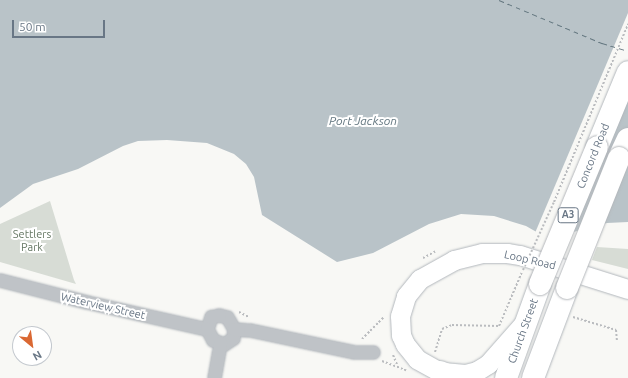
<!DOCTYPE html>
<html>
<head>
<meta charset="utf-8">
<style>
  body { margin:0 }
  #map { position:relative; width:628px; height:378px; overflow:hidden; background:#f8f8f5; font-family:Ubuntu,sans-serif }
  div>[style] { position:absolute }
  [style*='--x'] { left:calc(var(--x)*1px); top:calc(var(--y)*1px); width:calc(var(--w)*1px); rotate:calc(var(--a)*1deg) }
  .green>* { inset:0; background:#d7dcd5 }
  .water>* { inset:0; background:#b9c3c8 }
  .pier>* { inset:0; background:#f8f8f5 }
  .ferry>* { height:1px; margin-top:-0.5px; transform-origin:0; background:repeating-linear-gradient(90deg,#647780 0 5px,transparent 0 9px) }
  .path>* { height:2px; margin-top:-1px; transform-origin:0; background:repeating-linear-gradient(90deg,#babcbf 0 2px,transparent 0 4px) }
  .roads { filter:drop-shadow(0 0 1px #b2b7bc) drop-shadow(0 0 1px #b2b7bc) }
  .minor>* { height:13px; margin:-6.5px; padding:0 6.5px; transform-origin:6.5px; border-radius:6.5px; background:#bfc3c7 }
  .secondary>* { height:19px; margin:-9.5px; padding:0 9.5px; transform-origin:9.5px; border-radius:9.5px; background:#fff }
  .trunk>* { height:22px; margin:-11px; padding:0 11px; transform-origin:11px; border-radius:11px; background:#fff }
  .path-bridge>* { height:2px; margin-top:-1px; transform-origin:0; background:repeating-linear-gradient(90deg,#babcbf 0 2px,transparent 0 4px) }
  .bridges { filter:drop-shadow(0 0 1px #b3b6ba) drop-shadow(0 0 1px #b3b6ba) }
  .trunk-bridge>* { height:22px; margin:-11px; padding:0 11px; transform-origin:11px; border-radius:11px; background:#fff }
  span { translate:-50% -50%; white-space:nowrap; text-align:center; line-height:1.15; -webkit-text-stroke:4px #fff; paint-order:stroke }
  .shield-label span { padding:1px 3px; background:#fff; border:1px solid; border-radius:3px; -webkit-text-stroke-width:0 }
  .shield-label { font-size:10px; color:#687685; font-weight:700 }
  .street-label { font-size:11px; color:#687685 }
  .park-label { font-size:11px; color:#657763 }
  .water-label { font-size:12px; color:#647780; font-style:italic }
  .north { position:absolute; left:12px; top:326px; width:40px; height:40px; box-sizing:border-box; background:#fff; border:1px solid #c3c8ce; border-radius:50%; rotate:151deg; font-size:11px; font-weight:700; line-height:16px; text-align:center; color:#687685 }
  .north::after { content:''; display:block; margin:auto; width:14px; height:18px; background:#da6833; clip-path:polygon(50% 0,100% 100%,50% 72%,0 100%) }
  .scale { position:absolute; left:12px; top:20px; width:93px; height:18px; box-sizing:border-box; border:2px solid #687685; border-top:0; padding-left:5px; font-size:12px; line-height:14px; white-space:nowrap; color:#687685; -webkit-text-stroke:3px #fff; paint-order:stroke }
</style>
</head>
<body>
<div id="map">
  <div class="green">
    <div style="clip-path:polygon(50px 201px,74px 280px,76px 284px,0 262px,0 224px)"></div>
    <div style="clip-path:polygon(597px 247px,628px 249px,628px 269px,592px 260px)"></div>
  </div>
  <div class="water">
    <div style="clip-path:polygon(0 0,628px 0,628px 222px,607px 223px,562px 235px,540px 234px,526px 226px,494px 216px,461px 214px,429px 224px,373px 253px,337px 262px,262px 215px,254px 177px,246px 164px,234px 154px,207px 143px,167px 140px,138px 141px,123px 146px,78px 169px,33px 184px,0 208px)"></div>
  </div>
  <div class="pier">
    <div style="clip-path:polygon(628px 13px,628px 98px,562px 237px,539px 236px,535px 233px)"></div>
  </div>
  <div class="ferry">
    <div style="--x:499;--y:0;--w:112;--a:22.7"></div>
    <div style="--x:602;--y:43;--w:27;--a:17"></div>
  </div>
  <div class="path">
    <div style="--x:423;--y:258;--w:15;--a:-28"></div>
    <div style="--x:239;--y:312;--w:11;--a:27"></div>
    <div style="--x:573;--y:317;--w:45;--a:16.8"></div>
    <div style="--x:616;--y:330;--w:11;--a:85"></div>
    <div style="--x:362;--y:339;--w:31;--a:-45"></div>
    <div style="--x:435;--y:352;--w:24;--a:-73"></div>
    <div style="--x:442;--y:329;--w:11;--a:-22"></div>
    <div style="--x:452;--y:325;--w:47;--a:1.2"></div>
    <div style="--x:499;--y:326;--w:59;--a:-66.9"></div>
    <div style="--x:393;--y:355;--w:13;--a:67"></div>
    <div style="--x:382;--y:361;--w:26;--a:21"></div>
  </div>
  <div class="roads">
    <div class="minor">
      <div style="--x:0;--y:280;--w:90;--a:14.2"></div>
      <div style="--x:87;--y:302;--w:123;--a:12.7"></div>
      <div style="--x:219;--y:315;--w:8;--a:14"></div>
      <div style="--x:227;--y:317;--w:14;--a:60"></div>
      <div style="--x:234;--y:329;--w:9;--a:96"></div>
      <div style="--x:233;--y:338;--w:11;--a:146"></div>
      <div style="--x:224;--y:344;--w:12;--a:-160"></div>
      <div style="--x:213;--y:340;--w:13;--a:-119"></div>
      <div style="--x:207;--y:329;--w:13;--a:-72"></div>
      <div style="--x:211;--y:317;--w:8;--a:-14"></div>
      <div style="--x:234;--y:329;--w:16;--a:4"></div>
      <div style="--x:250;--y:330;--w:106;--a:11.9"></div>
      <div style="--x:354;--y:352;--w:19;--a:0"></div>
      <div style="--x:214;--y:378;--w:35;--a:-80"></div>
    </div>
    <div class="secondary">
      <div style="--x:525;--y:322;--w:56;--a:131.4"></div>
      <div style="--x:488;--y:364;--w:13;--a:148"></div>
      <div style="--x:477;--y:371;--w:12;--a:166"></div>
      <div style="--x:465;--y:374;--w:25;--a:-175"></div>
      <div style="--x:440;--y:372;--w:26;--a:-151"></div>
      <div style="--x:417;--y:359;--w:19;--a:-129"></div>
      <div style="--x:405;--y:344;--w:10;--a:-114"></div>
      <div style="--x:401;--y:335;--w:19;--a:-93"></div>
      <div style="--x:400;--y:316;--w:21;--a:-73"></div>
      <div style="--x:406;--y:296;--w:22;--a:-51"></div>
      <div style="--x:420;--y:279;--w:39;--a:-29"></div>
      <div style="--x:454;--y:260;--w:29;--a:-14"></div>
      <div style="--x:482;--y:253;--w:25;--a:0"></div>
      <div style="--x:507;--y:253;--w:13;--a:9"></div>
      <div style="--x:520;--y:255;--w:113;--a:17.5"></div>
    </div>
    <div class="trunk">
      <div style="--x:597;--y:147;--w:81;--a:-67.5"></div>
      <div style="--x:619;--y:158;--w:21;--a:-65"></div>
      <div style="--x:440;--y:372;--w:16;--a:22"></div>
      <div style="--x:506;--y:378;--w:100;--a:-70.1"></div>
      <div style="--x:533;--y:378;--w:96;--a:-69.3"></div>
    </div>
  </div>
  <div class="path-bridge">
    <div style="--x:523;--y:270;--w:75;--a:-65.5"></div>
    <div style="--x:554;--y:202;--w:193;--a:-67.4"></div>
  </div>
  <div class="bridges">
    <div class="trunk-bridge">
      <div style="--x:540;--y:284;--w:148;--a:-67.4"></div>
      <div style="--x:567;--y:288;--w:140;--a:-68.2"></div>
    </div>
  </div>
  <div class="shield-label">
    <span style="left:568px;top:215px">A3</span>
  </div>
  <div class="street-label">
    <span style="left:593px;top:156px;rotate:-68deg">Concord Road</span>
    <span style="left:530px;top:260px;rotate:13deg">Loop Road</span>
    <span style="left:103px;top:306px;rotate:13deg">Waterview Street</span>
    <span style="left:523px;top:331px;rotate:-70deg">Church Street</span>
  </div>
  <div class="park-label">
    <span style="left:32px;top:241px">Settlers<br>Park</span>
  </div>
  <div class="water-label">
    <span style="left:363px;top:121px">Port Jackson</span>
  </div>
  <div class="north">N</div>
  <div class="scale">50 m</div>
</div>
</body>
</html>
